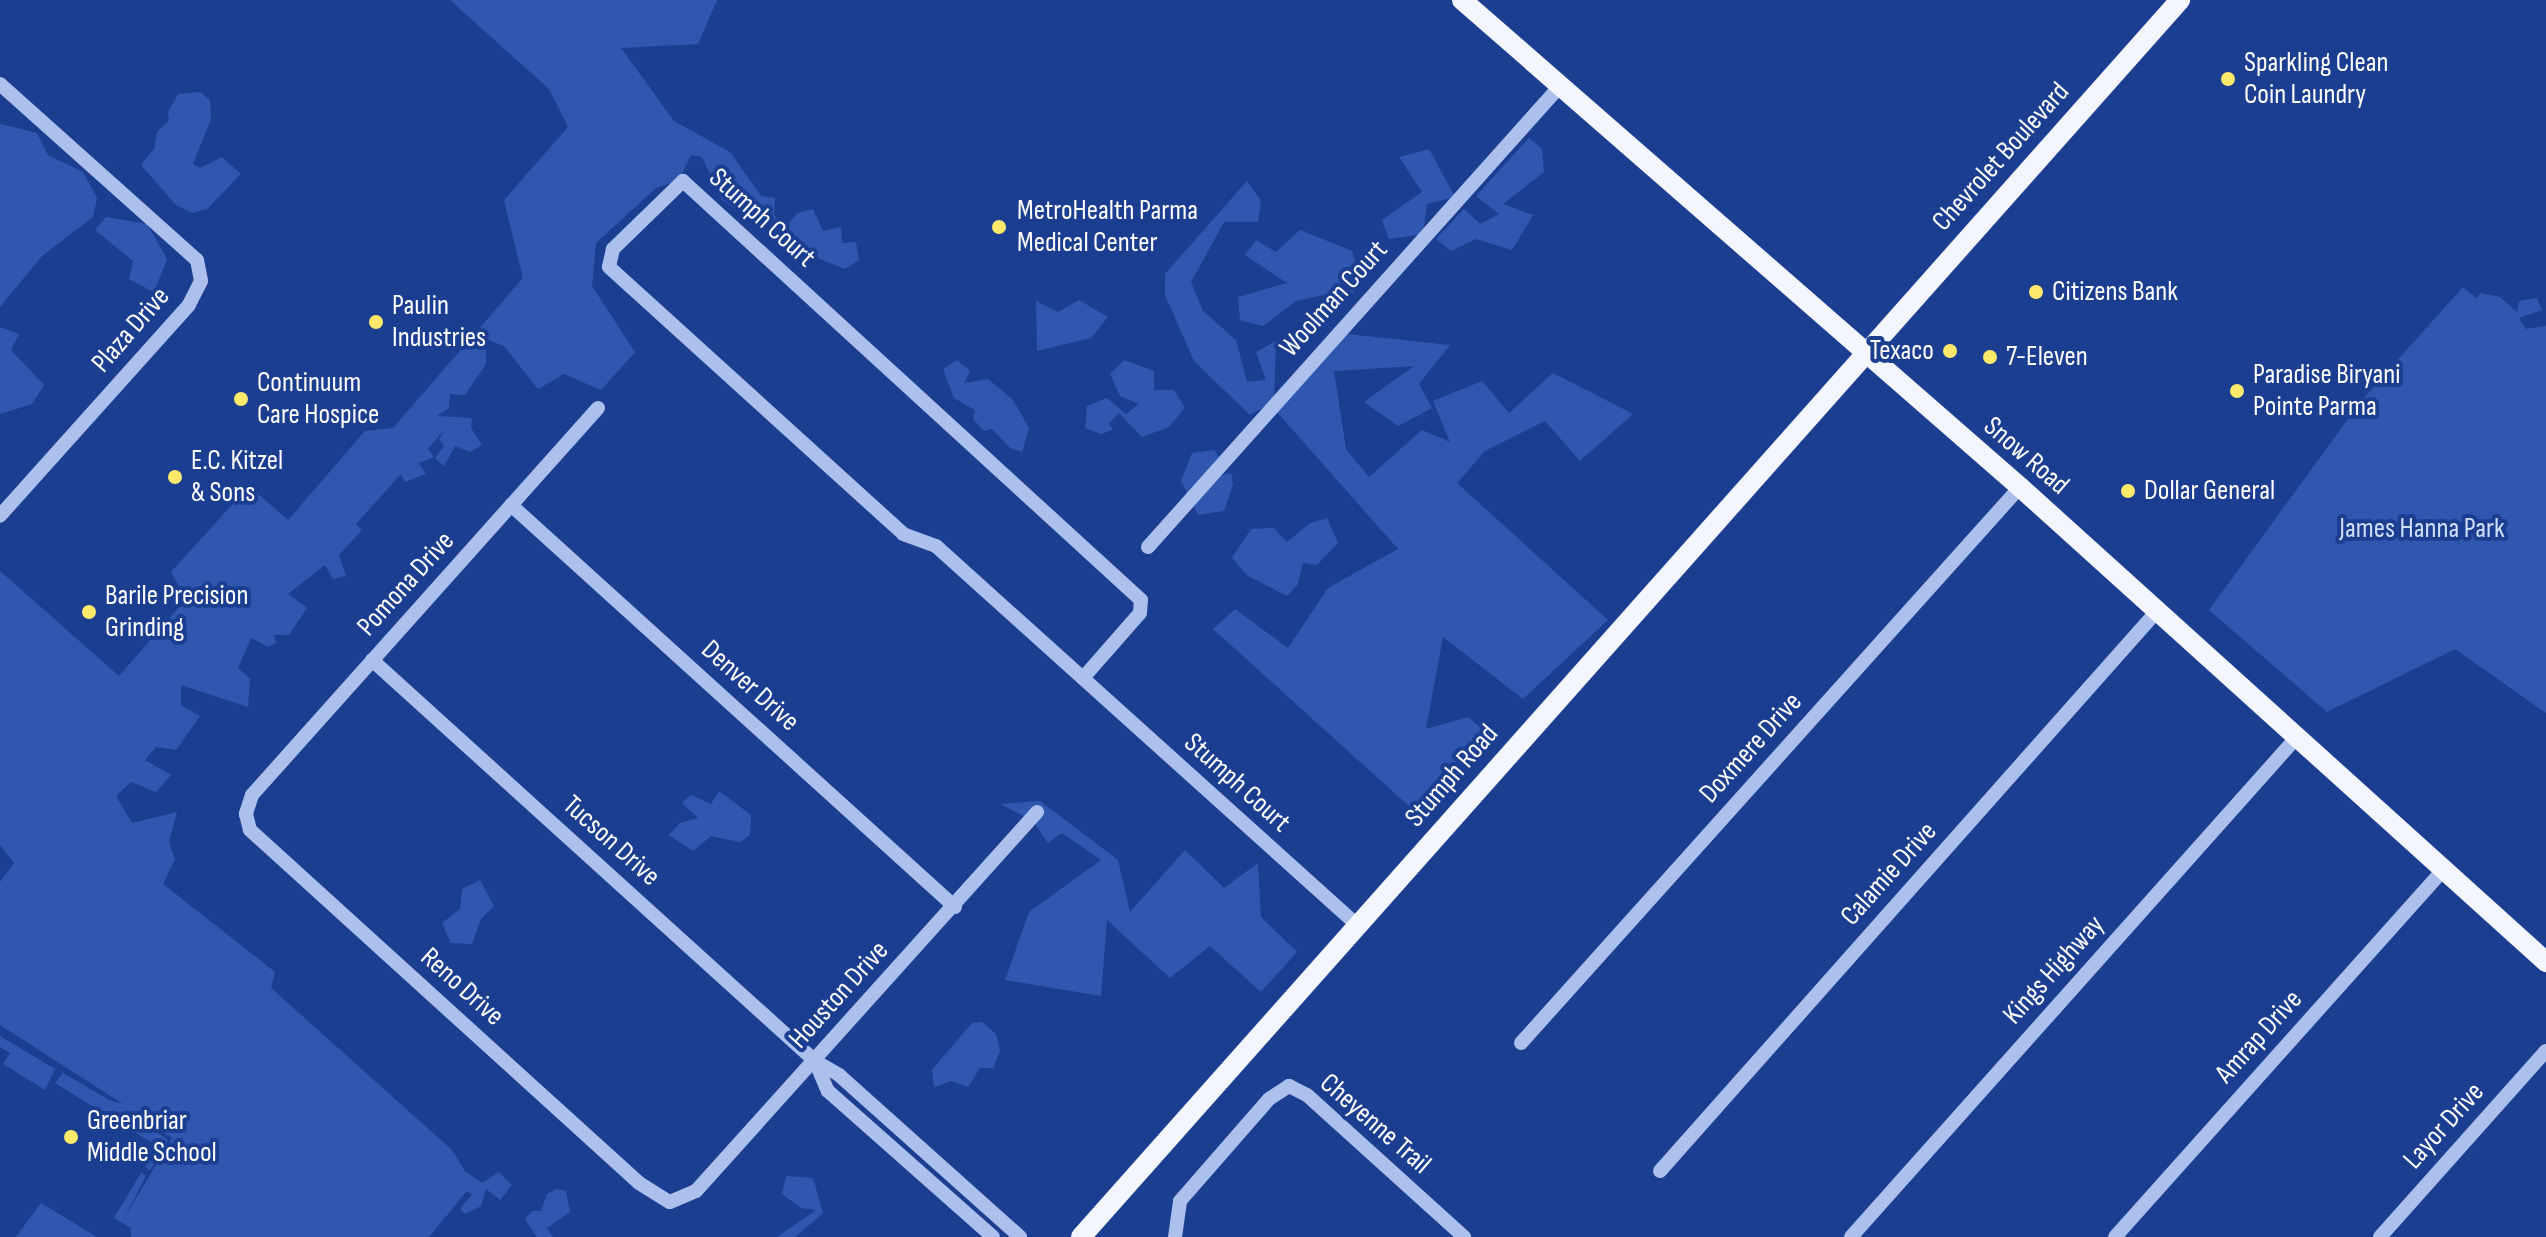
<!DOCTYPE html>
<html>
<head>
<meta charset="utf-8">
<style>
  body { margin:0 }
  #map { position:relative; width:2546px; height:1237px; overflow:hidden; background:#1c3e91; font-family:"Sofia Sans Condensed",sans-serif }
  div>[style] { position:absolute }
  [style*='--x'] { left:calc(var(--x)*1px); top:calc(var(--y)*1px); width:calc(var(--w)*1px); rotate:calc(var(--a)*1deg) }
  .green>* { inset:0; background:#3057af }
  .minor>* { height:14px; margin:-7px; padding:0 7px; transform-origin:7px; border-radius:7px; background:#acc0ee }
  .major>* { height:20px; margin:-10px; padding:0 10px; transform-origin:10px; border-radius:10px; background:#f4f6ff }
  .dots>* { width:22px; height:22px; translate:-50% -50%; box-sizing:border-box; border:4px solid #1c3e91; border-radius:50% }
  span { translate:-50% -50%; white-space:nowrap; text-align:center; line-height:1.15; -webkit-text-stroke:8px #1c3e91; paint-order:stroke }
  .poi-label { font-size:28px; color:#fff }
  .left { translate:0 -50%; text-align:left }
  .right { translate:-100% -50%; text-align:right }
  .street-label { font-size:28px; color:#fff }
  .park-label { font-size:28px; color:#d2dffa }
</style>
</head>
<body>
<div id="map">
  <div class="green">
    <div style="clip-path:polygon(450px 0,717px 0,698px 44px,621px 48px,674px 121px,730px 152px,761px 196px,775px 198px,774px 215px,786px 227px,797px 213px,813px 209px,823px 231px,841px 227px,842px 243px,856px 242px,859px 260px,845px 269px,784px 245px,782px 232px,772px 221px,750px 220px,722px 200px,702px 157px,691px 155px,678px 181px,656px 188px,596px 243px,592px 286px,635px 352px,601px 390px,564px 374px,538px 389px,504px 346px,483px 338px,476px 345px,486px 350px,486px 364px,465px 395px,450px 394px,449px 408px,437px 416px,472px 418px,471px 428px,482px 445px,470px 452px,455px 446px,444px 466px,435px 458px,444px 446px,439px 440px,444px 430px,428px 449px,434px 457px,419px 463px,426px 474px,405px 482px,401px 474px,356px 524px,362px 530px,339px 555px,346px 576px,333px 579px,325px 565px,288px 594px,307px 608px,289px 635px,274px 635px,276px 643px,268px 647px,251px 638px,238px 668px,250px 679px,248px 707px,181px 685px,181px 705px,200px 716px,176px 750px,156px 747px,145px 760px,171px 775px,156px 792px,131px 782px,116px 796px,132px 823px,177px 812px,169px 842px,175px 859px,163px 884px,275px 972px,271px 988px,452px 1150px,465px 1171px,482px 1183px,499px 1172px,512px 1185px,500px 1200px,486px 1189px,481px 1206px,465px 1214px,460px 1209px,472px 1194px,467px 1191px,429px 1237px,131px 1237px,131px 1228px,114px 1218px,141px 1173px,146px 1176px,123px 1220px,172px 1138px,123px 1108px,168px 1140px,150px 1170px,145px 1167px,157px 1146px,55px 1083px,63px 1073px,109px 1100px,123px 1104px,0 1025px,0 882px,14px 863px,0 845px,0 571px,119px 676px,186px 599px,171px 572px,249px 486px,288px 520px,365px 431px,393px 428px,523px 278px,504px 200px,568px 127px,549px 89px)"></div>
    <div style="clip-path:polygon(200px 92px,210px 100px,211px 119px,193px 164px,200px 168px,222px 157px,241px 174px,207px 209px,192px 213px,176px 205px,141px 165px,154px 149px,157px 132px,169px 120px,168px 112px,178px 94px)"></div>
    <div style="clip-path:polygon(0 124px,37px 133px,48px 155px,83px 172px,97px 198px,93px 217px,42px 256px,0 307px)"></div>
    <div style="clip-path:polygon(1529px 138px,1542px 149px,1544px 172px,1503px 204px,1533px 215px,1512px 250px,1476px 239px,1451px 251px,1436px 239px,1464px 209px,1480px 224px,1499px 214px,1476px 196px)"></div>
    <div style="clip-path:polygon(1429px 149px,1455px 197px,1427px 204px,1423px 234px,1389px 239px,1382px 220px,1422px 192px,1399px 157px)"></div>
    <div style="clip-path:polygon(1247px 181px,1261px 201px,1258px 222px,1224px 222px,1191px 282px,1203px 311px,1236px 340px,1247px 382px,1266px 380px,1256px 352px,1276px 341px,1274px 401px,1250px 415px,1194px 361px,1165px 295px,1165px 274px)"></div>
    <div style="clip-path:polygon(106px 217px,147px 224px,167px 259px,154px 292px,129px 279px,133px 261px,95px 230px)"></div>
    <div style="clip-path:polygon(1300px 230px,1352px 251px,1361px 281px,1347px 301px,1333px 293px,1296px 301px,1263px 326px,1240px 320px,1238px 297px,1287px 283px,1245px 255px,1256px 240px,1276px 252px)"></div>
    <div style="clip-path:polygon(2463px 287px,2477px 299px,2480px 293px,2500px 297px,2517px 312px,2519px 301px,2537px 298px,2542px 310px,2519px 318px,2526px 329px,2546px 326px,2546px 713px,2455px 649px,2327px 712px,2209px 610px,2361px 401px)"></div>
    <div style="clip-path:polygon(1079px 300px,1108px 317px,1091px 338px,1037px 351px,1036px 301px,1058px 312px)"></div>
    <div style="clip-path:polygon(0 327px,19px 334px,11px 350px,44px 385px,32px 404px,0 414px)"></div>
    <div style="clip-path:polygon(1347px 334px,1450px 345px,1419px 384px,1432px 408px,1398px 426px,1364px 402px,1414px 366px,1334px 371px,1346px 449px,1369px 477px,1422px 430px,1450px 442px,1433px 401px,1482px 381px,1509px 413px,1553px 373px,1633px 414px,1580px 461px,1545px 421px,1485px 451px,1457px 483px,1608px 620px,1523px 699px,1443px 637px,1426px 729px,1468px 717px,1493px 737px,1421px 817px,1213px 629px,1235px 609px,1288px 648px,1328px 588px,1398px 549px,1276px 411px)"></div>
    <div style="clip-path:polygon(957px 360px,970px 371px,964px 383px,988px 379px,1013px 400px,1029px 428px,1022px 452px,1010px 448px,992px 429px,984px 431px,973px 419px,975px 410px,954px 398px,943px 369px)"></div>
    <div style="clip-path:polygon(1124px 360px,1154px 371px,1154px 390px,1174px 390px,1185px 408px,1169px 427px,1142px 437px,1119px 413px,1109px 423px,1113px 430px,1101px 434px,1085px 428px,1087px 406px,1107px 398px,1126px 414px,1139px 404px,1120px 396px,1110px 374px)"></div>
    <div style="clip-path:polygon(1214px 450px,1224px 463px,1215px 477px,1231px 473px,1233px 484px,1224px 511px,1198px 515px,1181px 481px,1192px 453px)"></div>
    <div style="clip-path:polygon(1327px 518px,1338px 543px,1317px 565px,1303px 563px,1298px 584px,1287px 596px,1248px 576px,1232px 558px,1251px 529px,1274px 528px,1287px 542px,1310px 523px)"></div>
    <div style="clip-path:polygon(719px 791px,751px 815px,750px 835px,740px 842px,711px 836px,693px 851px,669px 835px,680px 823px,698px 818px,682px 803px,691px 795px,711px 804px)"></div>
    <div style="clip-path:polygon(1040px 801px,1118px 860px,1130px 912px,1185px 850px,1224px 888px,1258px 863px,1261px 917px,1297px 952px,1261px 992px,1210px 946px,1170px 978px,1107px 920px,1101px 996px,1005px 980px,1029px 912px,1101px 860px,1062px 833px,1048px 843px,1033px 821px,1000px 804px)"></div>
    <div style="clip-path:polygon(480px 880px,494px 906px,481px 919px,472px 944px,451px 943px,442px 923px,460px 909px,462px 889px)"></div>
    <div style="clip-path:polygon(982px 1022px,996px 1034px,1000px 1051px,993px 1068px,980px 1068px,968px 1087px,951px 1081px,934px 1087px,932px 1070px,972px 1023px)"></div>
    <div style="clip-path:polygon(0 1036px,55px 1069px,45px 1090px,3px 1064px,10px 1053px,0 1047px)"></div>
    <div style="clip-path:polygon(786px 1176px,813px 1178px,823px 1213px,795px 1237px,777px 1237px,816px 1210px,801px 1208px,782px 1194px)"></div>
    <div style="clip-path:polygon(556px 1189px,566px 1191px,570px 1212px,547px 1228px,553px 1237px,537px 1237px,525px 1219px,532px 1211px,541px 1211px,547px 1194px)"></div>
    <div style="clip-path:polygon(41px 1203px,97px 1237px,16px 1237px)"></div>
  </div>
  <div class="minor">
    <div style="--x:0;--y:84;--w:264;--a:41.8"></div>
    <div style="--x:197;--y:260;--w:21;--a:79"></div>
    <div style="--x:201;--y:281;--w:27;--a:117"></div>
    <div style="--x:189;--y:305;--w:283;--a:131.9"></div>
    <div style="--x:598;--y:408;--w:519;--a:131.8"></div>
    <div style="--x:252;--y:795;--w:20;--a:108"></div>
    <div style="--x:246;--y:814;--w:16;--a:76"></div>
    <div style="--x:250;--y:830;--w:525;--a:42.22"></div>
    <div style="--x:639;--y:1183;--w:36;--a:32"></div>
    <div style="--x:670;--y:1202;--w:28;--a:-23"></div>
    <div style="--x:696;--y:1191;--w:510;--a:-48.02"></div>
    <div style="--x:511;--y:505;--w:599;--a:42.16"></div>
    <div style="--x:1148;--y:547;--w:618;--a:-48.21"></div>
    <div style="--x:372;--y:660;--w:598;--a:42.15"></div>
    <div style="--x:815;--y:1061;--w:28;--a:30"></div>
    <div style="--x:839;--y:1075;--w:243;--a:41.8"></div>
    <div style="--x:1083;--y:678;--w:86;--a:-48.8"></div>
    <div style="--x:1140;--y:613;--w:13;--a:-86"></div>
    <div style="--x:1141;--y:600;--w:621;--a:-137.55"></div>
    <div style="--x:683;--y:181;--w:98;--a:135.8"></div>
    <div style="--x:613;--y:249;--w:18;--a:103"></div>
    <div style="--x:609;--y:267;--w:397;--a:42.2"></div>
    <div style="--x:903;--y:534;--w:35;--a:20"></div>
    <div style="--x:936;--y:546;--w:566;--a:41.99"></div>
    <div style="--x:1521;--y:1043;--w:747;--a:-48.09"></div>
    <div style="--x:815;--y:1061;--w:33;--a:67"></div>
    <div style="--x:828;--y:1091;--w:220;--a:41.5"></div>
    <div style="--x:1660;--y:1171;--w:749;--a:-48.41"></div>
    <div style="--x:1175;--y:1237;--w:36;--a:-82"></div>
    <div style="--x:1180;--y:1201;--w:135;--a:-48.9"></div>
    <div style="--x:1269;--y:1099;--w:24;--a:-33"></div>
    <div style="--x:1289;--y:1086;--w:20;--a:27"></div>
    <div style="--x:1307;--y:1095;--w:212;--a:42.1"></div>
    <div style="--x:1851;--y:1237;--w:669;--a:-48.27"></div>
    <div style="--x:2115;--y:1237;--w:491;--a:-48.2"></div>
    <div style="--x:2380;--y:1237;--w:249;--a:-48.3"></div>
  </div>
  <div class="major">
    <div style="--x:1462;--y:0;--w:741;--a:41.11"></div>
    <div style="--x:2020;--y:487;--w:709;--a:42.08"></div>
    <div style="--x:1081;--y:1237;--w:1655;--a:-48.38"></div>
  </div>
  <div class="dots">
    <div style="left:2228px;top:79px;background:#fee96b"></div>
    <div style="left:999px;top:227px;background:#fee96b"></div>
    <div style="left:2036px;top:292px;background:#fee96b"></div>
    <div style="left:376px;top:322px;background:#fee96b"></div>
    <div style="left:1950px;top:351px;background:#fee96b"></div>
    <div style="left:1990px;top:357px;background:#fee96b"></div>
    <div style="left:2237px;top:391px;background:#fee96b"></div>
    <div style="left:241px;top:399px;background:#fee96b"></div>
    <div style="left:175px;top:477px;background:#fee96b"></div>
    <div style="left:2128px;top:491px;background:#fee96b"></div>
    <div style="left:89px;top:612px;background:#fee96b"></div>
    <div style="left:71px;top:1137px;background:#fee96b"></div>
  </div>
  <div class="poi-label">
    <span class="left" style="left:2244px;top:79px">Sparkling Clean<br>Coin Laundry</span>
    <span class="left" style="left:1017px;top:227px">MetroHealth Parma<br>Medical Center</span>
    <span class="left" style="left:2052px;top:292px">Citizens Bank</span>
    <span class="left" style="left:392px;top:322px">Paulin<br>Industries</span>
    <span class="right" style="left:1934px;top:351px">Texaco</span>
    <span class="left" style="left:2006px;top:357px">7-Eleven</span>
    <span class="left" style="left:2253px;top:391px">Paradise Biryani<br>Pointe Parma</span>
    <span class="left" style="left:257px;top:399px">Continuum<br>Care Hospice</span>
    <span class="left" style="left:191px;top:477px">E.C. Kitzel<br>&amp; Sons</span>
    <span class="left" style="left:2144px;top:491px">Dollar General</span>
    <span class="left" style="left:105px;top:612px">Barile Precision<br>Grinding</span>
    <span class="left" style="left:87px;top:1137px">Greenbriar<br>Middle School</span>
  </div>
  <div class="street-label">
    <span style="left:2001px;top:157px;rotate:-48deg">Chevrolet Boulevard</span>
    <span style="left:762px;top:218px;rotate:42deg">Stumph Court</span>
    <span style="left:1334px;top:299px;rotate:-48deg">Woolman Court</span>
    <span style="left:131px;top:330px;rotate:-49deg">Plaza Drive</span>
    <span style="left:2026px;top:456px;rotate:41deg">Snow Road</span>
    <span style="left:406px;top:584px;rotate:-48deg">Pomona Drive</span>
    <span style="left:750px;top:686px;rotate:42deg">Denver Drive</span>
    <span style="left:1751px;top:748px;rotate:-48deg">Doxmere Drive</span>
    <span style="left:1452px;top:776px;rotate:-49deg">Stumph Road</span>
    <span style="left:1237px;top:783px;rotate:42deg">Stumph Court</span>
    <span style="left:611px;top:841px;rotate:42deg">Tucson Drive</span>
    <span style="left:1889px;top:874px;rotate:-48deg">Calamie Drive</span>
    <span style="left:2054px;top:970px;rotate:-48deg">Kings Highway</span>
    <span style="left:462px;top:987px;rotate:42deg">Reno Drive</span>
    <span style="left:839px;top:995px;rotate:-48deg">Houston Drive</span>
    <span style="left:2259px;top:1037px;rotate:-48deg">Amrap Drive</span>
    <span style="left:1375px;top:1124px;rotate:41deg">Cheyenne Trail</span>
    <span style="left:2444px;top:1126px;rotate:-48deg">Layor Drive</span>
  </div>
  <div class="park-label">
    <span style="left:2422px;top:529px">James Hanna Park</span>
  </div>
</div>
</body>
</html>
